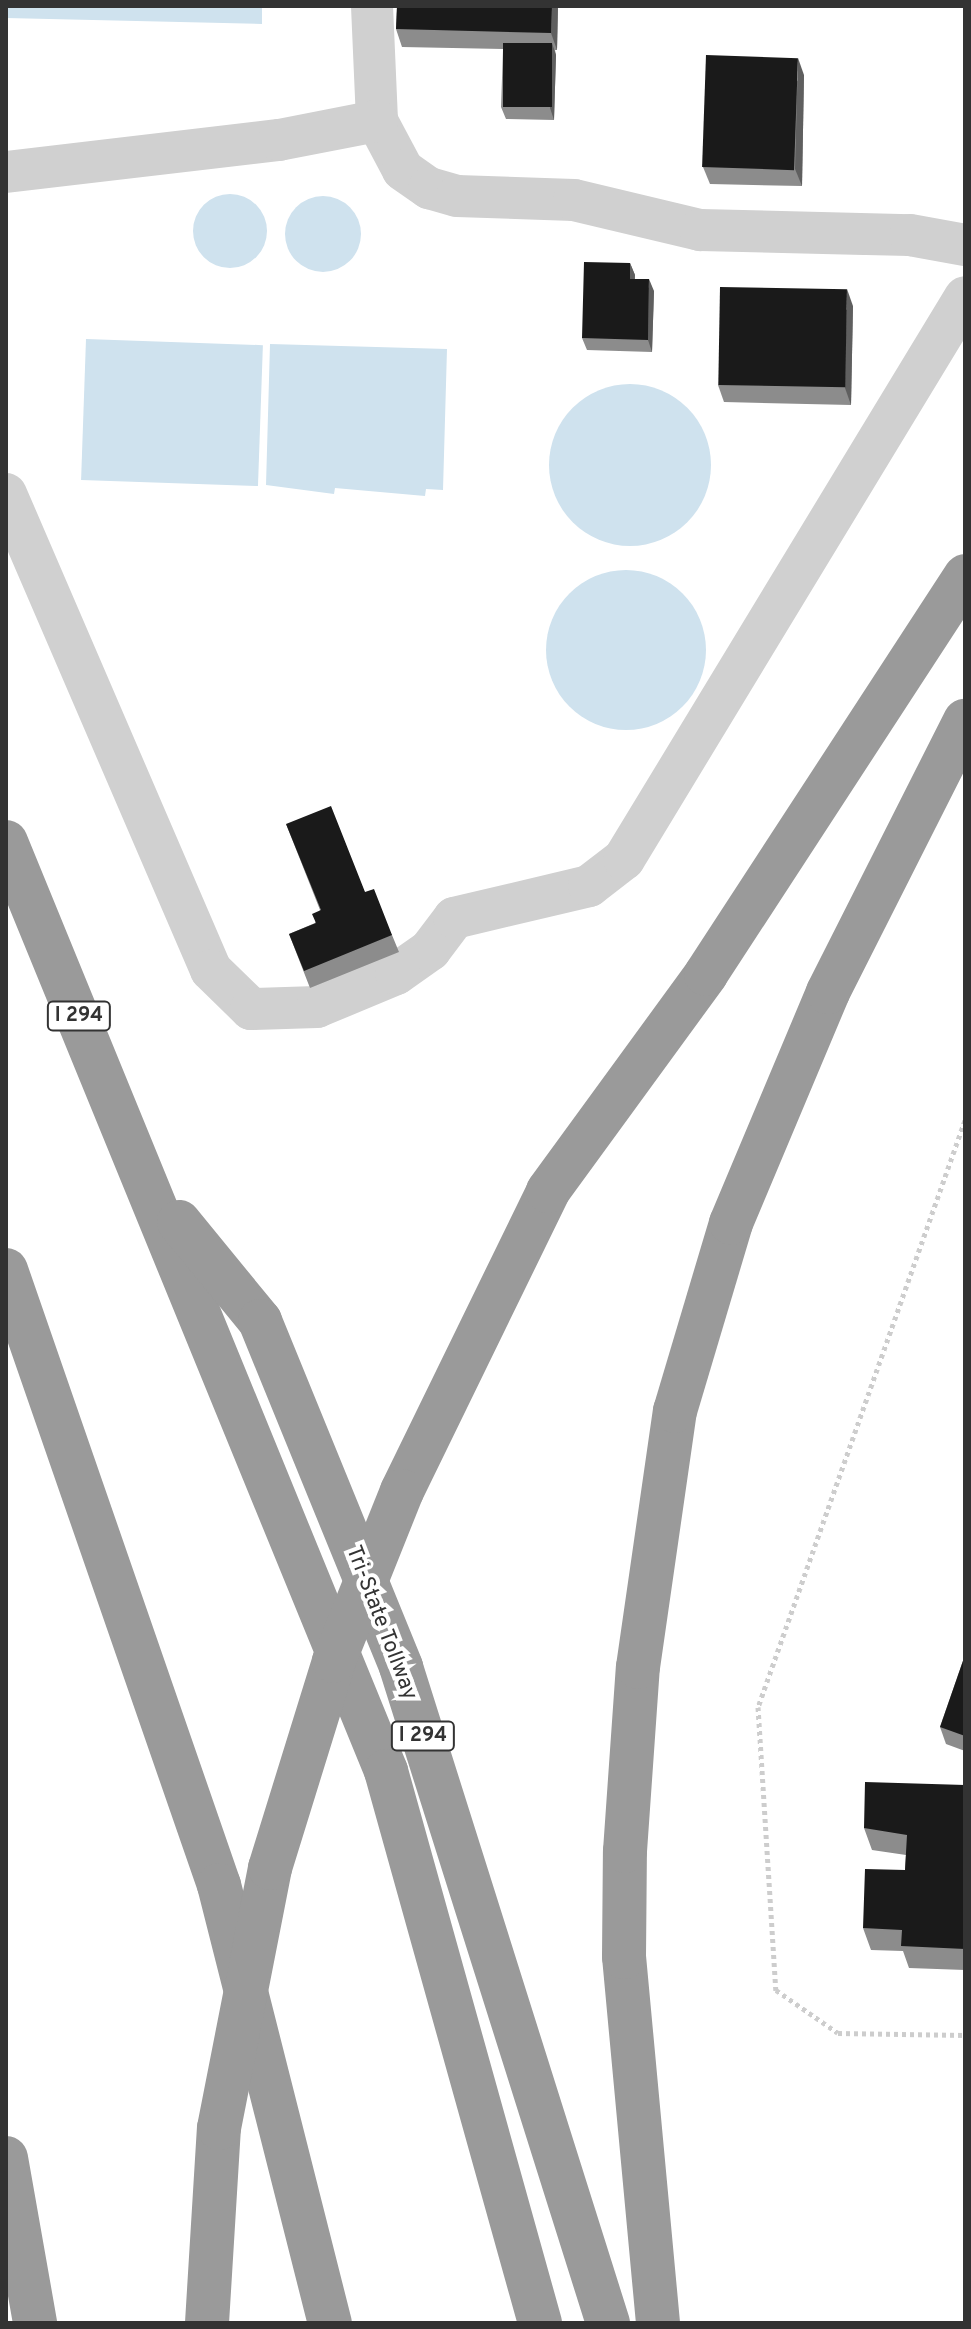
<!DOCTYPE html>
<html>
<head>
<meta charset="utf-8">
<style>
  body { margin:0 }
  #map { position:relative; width:971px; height:2329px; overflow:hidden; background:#fff; font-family:Overpass,sans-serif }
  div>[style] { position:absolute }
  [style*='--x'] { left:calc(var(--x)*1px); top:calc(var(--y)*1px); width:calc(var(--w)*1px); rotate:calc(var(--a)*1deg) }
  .water>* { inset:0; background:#cfe2ee; transform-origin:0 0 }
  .round { border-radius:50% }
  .path>* { height:5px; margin-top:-2.5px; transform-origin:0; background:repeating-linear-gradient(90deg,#cdcdcd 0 4px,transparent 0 8px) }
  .minor>* { height:42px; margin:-21px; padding:0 21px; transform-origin:21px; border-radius:21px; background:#d0d0d0 }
  .highway>* { height:44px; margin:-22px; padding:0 22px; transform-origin:22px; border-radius:22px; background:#9a9a9a }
  .highway-bridge>* { height:44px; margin:-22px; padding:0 22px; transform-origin:22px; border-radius:22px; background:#9a9a9a }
  .wall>* { inset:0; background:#8c8c8c }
  .shaded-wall>* { inset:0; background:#5f5f5f }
  .building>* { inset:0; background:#1a1a1a; transform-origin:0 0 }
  span { translate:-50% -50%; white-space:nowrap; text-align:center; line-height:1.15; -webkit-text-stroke:8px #fff; paint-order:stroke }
  .shield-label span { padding:2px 6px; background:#fff; border:2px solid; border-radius:6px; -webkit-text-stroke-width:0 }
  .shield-label { font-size:20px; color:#333; font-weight:700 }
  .street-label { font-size:22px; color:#333 }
  .frame { position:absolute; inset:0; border:8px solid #333; pointer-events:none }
</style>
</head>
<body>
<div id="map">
  <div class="water">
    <div style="clip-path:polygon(6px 6px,262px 6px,262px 24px,6px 18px)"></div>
    <div class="round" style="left:193px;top:194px;width:74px;height:74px"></div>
    <div class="round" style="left:285px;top:196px;width:76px;height:76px"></div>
    <div style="left:86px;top:339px;width:177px;height:141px;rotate:2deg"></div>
    <div style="clip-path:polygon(270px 344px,447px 349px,443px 490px,426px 489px,425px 496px,335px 488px,334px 494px,266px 485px)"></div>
    <div class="round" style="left:549px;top:384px;width:162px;height:162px"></div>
    <div class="round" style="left:546px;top:570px;width:160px;height:160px"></div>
  </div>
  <div class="path">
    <div style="--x:965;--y:1120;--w:622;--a:109.42"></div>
    <div style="--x:758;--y:1707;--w:284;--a:86.4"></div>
    <div style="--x:776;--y:1990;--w:75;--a:34.7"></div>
    <div style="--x:838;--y:2033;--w:127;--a:0.9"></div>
  </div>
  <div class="minor">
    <div style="--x:372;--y:6;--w:115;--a:87.5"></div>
    <div style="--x:377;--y:121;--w:55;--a:62"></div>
    <div style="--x:403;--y:170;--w:32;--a:35"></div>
    <div style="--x:429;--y:188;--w:29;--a:16"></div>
    <div style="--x:457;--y:196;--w:117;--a:2"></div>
    <div style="--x:574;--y:200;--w:130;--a:13.4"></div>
    <div style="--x:700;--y:230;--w:210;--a:1.4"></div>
    <div style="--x:910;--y:235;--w:56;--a:10.3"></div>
    <div style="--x:6;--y:172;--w:275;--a:-6.7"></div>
    <div style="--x:279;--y:140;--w:100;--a:-11"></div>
    <div style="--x:6;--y:494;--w:518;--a:66.7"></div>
    <div style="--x:211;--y:970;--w:56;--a:44.3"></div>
    <div style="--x:251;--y:1009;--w:66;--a:-1.7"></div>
    <div style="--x:317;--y:1007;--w:86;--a:-22.7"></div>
    <div style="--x:396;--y:974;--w:42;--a:-35.2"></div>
    <div style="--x:430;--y:950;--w:40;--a:-53"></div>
    <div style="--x:454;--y:918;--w:139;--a:-13.3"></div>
    <div style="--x:589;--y:886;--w:44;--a:-37.6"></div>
    <div style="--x:624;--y:859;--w:657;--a:-58.75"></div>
  </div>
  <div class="highway">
    <div style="--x:6;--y:842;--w:1004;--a:67.75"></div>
    <div style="--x:386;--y:1771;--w:573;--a:74.41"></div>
    <div style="--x:179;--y:1222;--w:128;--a:50.7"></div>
    <div style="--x:260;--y:1321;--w:374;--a:67.8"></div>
    <div style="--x:401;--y:1667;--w:688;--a:72.49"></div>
    <div style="--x:6;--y:1270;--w:651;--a:70.9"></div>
    <div style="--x:219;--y:1885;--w:452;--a:75.8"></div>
    <div style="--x:402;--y:1491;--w:334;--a:-64"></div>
    <div style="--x:548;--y:1191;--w:268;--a:-53.9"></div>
    <div style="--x:706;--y:974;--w:475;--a:-56.9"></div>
    <div style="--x:6;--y:2158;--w:168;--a:80"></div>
    <div style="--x:658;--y:2323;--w:368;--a:-95.3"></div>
    <div style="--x:624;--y:1957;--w:106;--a:-89.5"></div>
    <div style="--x:625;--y:1851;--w:184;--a:-86"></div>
    <div style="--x:638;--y:1667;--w:259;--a:-81.8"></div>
    <div style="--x:675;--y:1411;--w:196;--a:-73.4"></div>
    <div style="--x:731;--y:1223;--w:251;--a:-67.2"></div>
    <div style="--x:828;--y:992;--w:304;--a:-63.2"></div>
  </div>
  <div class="highway-bridge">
    <div style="--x:207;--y:2323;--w:195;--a:-86.5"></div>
    <div style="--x:219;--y:2128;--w:265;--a:-78.9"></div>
    <div style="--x:270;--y:1868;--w:217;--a:-72.8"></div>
    <div style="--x:334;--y:1661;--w:183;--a:-68.2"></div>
  </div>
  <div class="wall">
    <div style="clip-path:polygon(397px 6px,558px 6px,557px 50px,555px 50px,556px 55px,554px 120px,506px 119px,501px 107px,503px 49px,402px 47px,396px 29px)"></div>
    <div style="clip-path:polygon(804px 75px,802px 186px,710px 184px,703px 167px)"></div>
    <div style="clip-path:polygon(630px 263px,635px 275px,635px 279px,654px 291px,652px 352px,587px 350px,582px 338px)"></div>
    <div style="clip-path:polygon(853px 306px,851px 405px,724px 402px,718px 385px)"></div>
    <div style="clip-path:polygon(286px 824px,365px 892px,392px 935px,399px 952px,310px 988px,289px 934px,315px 923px,320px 910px)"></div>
    <div style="clip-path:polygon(965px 1655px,965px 1751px,946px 1744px,940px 1727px)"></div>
    <div style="clip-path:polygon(965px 1785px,965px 1970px,909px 1968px,903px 1951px,871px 1950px,863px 1928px,905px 1870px,906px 1855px,872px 1850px,864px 1828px)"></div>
  </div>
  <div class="shaded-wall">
    <div style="clip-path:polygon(552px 6px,558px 6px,557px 50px,551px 33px)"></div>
    <div style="clip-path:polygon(552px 43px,556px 55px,554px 120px,550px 108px)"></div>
    <div style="clip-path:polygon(798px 58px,804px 75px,802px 186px,795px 169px)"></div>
    <div style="clip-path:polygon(630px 263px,635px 275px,634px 291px,630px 279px)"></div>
    <div style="clip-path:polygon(649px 279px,654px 291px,652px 352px,648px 340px)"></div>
    <div style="clip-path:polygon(847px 289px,853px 306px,851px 405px,845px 388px)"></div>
  </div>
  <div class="building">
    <div style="clip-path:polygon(397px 6px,552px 6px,551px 33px,396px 29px)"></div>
    <div style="left:503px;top:43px;width:49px;height:64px"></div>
    <div style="left:706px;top:55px;width:92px;height:112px;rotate:2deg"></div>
    <div style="clip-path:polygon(584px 262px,630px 263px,630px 279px,649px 279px,648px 340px,582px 338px)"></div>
    <div style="left:720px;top:287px;width:127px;height:98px;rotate:1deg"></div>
    <div style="clip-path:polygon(331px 806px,365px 892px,374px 889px,392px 935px,304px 971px,289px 934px,316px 923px,312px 914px,321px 910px,286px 824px)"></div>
    <div style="clip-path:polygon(965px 1655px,965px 1736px,940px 1727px)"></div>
    <div style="clip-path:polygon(865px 1782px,965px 1785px,965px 1949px,901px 1946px,902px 1930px,863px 1928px,865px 1869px,905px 1870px,907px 1835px,864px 1828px)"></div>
  </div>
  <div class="shield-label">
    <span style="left:79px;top:1016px">I 294</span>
    <span style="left:423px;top:1736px">I 294</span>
  </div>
  <div class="street-label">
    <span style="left:381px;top:1623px;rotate:69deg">Tri-State Tollway</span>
  </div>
  <div class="frame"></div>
</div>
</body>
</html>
